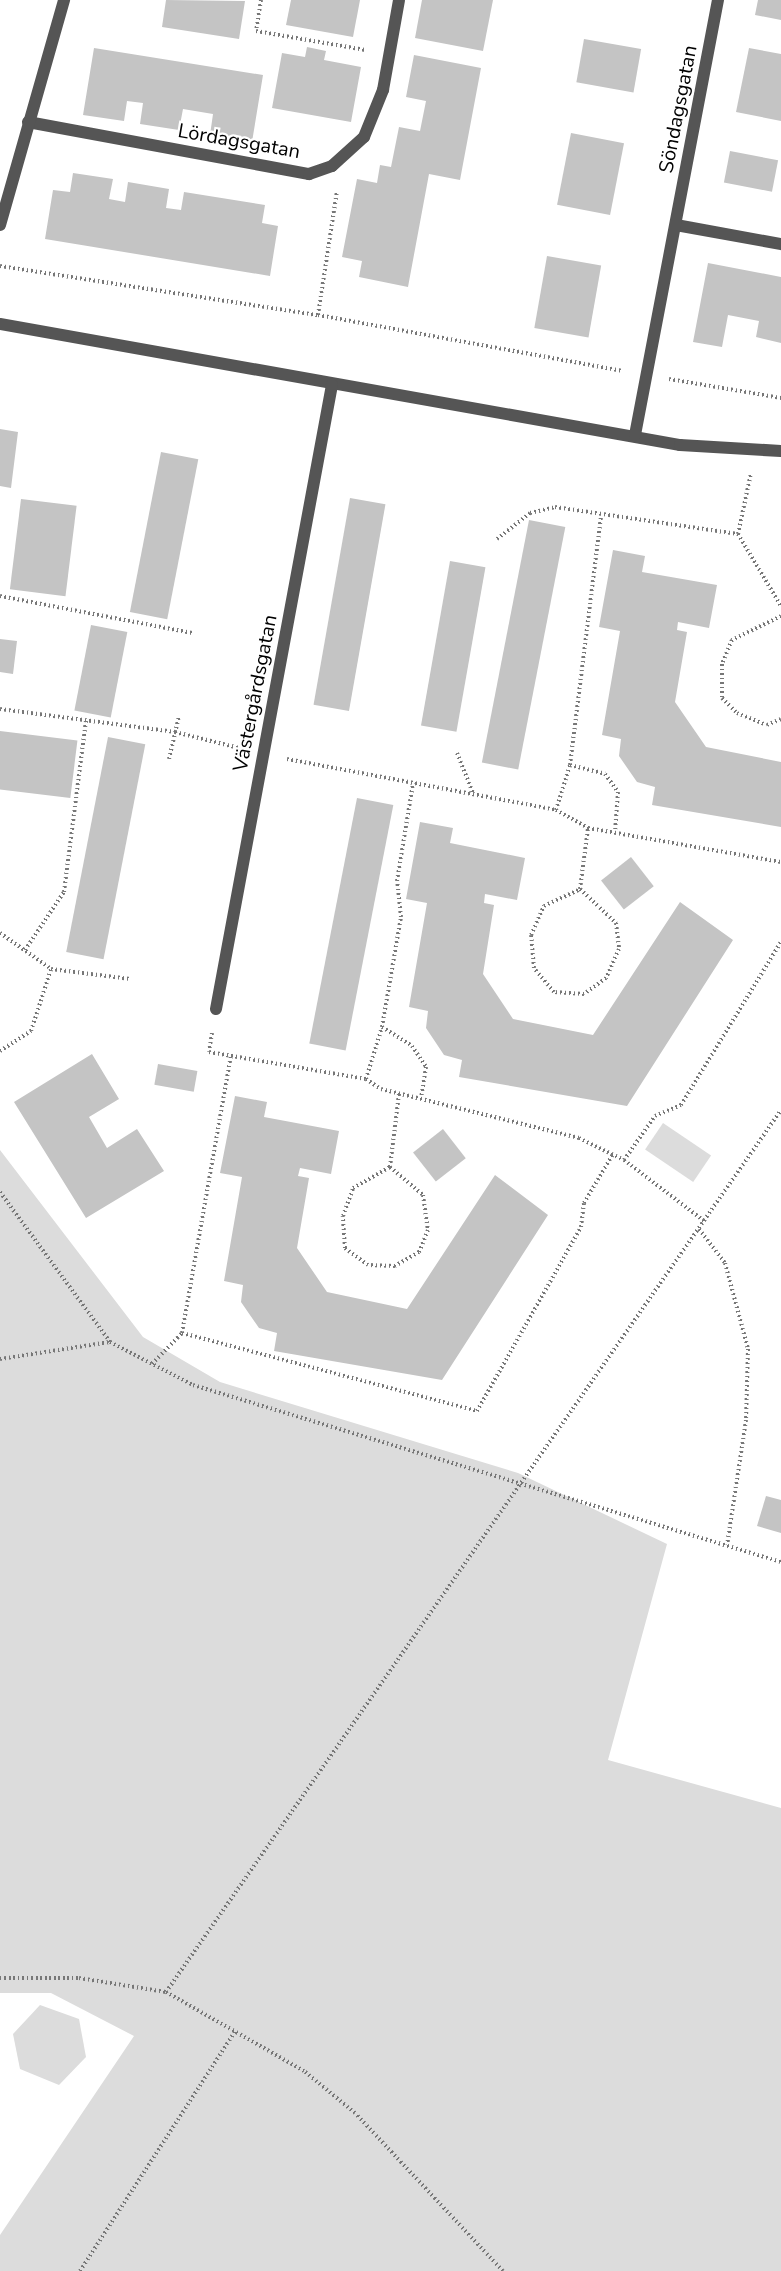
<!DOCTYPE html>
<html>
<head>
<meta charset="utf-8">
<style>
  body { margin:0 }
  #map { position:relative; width:781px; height:2271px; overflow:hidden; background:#fff; font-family:"Nunito Sans",sans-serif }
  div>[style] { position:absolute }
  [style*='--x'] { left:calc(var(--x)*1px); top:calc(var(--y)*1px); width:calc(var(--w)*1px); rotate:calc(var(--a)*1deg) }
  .green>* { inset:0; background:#dcdcdc; transform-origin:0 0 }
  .building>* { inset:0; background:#c4c4c4; transform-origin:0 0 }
  .path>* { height:4px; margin-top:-2px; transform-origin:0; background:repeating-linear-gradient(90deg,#777 0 1.5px,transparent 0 4.5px) }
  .service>* { height:12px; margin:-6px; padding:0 6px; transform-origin:6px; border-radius:6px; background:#555 }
  .minor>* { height:12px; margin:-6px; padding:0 6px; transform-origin:6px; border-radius:6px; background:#555 }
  span { translate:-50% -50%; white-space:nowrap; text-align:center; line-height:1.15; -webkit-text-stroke:4.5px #fff; paint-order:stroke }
  .street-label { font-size:20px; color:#000 }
</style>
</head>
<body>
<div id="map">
  <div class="green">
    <div style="left:663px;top:1123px;width:58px;height:32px;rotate:34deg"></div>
    <div style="clip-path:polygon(0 1150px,143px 1337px,220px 1382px,518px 1473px,667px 1544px,608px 1760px,781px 1808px,781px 2271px,0 2271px,0 2235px,134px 2036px,51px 1993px,0 1993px)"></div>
    <div style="clip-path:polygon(40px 2005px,79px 2019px,86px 2057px,59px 2085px,20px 2069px,13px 2034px)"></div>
  </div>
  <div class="building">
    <div style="clip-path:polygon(166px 0,245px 1px,239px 39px,162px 27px)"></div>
    <div style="clip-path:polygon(291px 0,360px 0,353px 37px,286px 25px)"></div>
    <div style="clip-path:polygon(422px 0,493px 0,483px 51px,415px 38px)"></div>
    <div style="clip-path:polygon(758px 0,781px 0,781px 20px,755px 15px)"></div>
    <div style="left:584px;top:39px;width:58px;height:44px;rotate:10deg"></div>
    <div style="clip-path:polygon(307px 47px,326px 51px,324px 60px,361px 67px,351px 122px,272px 108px,282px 53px,305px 57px)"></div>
    <div style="clip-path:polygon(94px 48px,263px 75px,252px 142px,210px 135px,213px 114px,183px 109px,179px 130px,140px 124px,143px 103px,127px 101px,124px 121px,83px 115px)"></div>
    <div style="clip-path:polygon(749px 48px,781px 54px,781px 121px,736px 112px)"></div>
    <div style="clip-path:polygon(414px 55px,481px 68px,460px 180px,429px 174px,408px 287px,359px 277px,362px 261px,342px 257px,357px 179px,377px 183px,380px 165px,391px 167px,399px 127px,420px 131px,426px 101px,406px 97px)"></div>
    <div style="left:571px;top:133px;width:54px;height:73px;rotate:11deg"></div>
    <div style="left:730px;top:151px;width:49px;height:32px;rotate:11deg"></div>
    <div style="clip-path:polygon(73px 173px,113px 179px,109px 199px,125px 202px,128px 182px,169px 189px,166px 208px,181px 210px,184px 192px,265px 205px,262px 223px,278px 226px,270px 276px,45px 239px,53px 190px,70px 192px)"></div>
    <div style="left:547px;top:256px;width:55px;height:73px;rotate:10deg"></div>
    <div style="clip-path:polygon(708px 263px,781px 277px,781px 343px,756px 337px,759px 321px,728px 315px,722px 347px,693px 342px)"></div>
    <div style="clip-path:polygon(0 429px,18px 432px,11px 488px,0 486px)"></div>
    <div style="left:161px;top:452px;width:38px;height:163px;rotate:11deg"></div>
    <div style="left:350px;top:498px;width:36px;height:210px;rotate:10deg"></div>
    <div style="left:21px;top:499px;width:56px;height:91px;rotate:7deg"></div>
    <div style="left:529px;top:520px;width:37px;height:247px;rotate:11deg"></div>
    <div style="clip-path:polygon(613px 550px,645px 556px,642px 572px,717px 585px,709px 628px,678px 622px,677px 630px,687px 632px,675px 702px,706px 747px,781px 762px,781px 827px,652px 805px,655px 787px,637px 782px,619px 756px,621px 739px,602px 735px,620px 631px,599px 627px)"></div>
    <div style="left:450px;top:561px;width:36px;height:167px;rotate:10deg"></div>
    <div style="left:91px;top:625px;width:37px;height:87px;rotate:11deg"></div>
    <div style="clip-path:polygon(0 639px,17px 641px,13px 674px,0 672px)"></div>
    <div style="left:0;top:731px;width:78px;height:58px;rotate:7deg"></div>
    <div style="left:108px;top:737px;width:38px;height:219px;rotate:11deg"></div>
    <div style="left:357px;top:798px;width:37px;height:250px;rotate:11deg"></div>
    <div style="clip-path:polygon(420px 822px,453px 828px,450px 843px,525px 858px,517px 900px,485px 894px,484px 903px,494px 905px,483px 974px,513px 1019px,593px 1035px,680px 902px,733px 940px,627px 1106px,459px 1077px,462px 1060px,444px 1055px,426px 1028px,428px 1011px,409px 1007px,427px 903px,406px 899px)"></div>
    <div style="left:631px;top:857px;width:37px;height:38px;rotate:52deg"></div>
    <div style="clip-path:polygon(92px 1054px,119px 1099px,89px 1117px,107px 1148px,137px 1129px,164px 1171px,86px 1218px,14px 1102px)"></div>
    <div style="left:158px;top:1064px;width:40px;height:21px;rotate:10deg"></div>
    <div style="clip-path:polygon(235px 1096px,267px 1102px,264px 1117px,339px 1131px,331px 1174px,300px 1168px,298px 1176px,309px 1178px,297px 1248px,327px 1292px,407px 1309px,495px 1175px,548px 1215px,442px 1380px,274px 1351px,277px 1333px,259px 1328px,241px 1302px,243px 1285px,224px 1281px,242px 1177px,220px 1173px)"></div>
    <div style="left:443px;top:1129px;width:37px;height:38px;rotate:52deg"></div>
    <div style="clip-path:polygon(766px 1496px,781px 1500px,781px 1533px,757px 1526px)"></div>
  </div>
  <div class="path">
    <div style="--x:261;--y:0;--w:31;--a:99"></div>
    <div style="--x:256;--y:31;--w:111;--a:9.9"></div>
    <div style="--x:0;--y:266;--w:322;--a:8.8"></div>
    <div style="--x:318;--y:315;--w:310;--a:10.4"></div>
    <div style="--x:318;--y:315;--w:125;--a:-81.3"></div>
    <div style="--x:669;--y:379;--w:114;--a:9.6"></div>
    <div style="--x:738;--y:534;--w:62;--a:-78"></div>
    <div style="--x:497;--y:539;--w:42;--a:-38.2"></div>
    <div style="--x:530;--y:513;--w:26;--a:-13"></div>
    <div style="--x:555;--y:507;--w:185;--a:8.4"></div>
    <div style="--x:738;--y:534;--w:84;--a:59.2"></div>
    <div style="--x:0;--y:596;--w:197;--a:10.9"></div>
    <div style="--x:781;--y:616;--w:55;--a:153.9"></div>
    <div style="--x:732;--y:640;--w:26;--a:113"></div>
    <div style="--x:722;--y:664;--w:34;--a:90"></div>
    <div style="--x:722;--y:698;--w:21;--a:45"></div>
    <div style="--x:737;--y:713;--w:32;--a:22"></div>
    <div style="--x:767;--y:725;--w:15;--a:-23"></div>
    <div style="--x:0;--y:709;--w:177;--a:7.5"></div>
    <div style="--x:175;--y:732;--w:66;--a:14"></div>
    <div style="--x:457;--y:753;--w:43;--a:68.2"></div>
    <div style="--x:169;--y:759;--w:44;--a:-76.9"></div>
    <div style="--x:287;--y:759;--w:274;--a:10.7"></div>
    <div style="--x:556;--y:810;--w:37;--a:29"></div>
    <div style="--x:588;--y:828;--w:196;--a:10"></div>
    <div style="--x:570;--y:765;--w:36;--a:14"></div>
    <div style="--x:605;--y:774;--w:22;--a:54"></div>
    <div style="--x:618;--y:792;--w:40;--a:94.3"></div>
    <div style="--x:556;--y:810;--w:47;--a:-72.7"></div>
    <div style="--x:570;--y:765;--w:252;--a:-82.9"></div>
    <div style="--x:580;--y:889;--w:50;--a:43.4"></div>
    <div style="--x:616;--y:923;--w:26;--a:83"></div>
    <div style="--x:619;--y:949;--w:32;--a:114"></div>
    <div style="--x:606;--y:978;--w:27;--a:144"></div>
    <div style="--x:584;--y:994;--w:30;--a:-176"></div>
    <div style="--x:554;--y:992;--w:31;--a:-130"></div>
    <div style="--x:534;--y:968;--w:33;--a:-95"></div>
    <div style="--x:531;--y:935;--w:32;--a:-66"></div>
    <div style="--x:544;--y:906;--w:40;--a:-25"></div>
    <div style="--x:580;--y:889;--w:62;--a:-82.5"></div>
    <div style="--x:0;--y:933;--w:62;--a:35.2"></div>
    <div style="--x:51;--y:969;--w:80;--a:7.2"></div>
    <div style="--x:25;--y:950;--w:70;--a:-56.1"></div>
    <div style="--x:64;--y:892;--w:173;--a:-82.7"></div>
    <div style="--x:382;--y:1027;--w:36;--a:32"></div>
    <div style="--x:412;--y:1046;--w:25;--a:56"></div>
    <div style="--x:426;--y:1067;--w:31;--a:99"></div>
    <div style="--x:212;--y:1033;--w:19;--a:99"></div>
    <div style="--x:209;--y:1052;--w:159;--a:9.8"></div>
    <div style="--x:366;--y:1079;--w:18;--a:34"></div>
    <div style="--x:381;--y:1089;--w:204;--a:13.9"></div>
    <div style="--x:579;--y:1138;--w:50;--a:26.1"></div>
    <div style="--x:624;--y:1160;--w:101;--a:37.3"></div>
    <div style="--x:0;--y:1051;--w:37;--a:-33"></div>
    <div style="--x:31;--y:1031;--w:65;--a:-72.1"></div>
    <div style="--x:366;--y:1079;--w:54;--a:-72.9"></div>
    <div style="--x:382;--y:1027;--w:112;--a:-80.2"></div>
    <div style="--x:401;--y:917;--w:36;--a:-96"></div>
    <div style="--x:397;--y:881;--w:99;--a:-80.7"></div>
    <div style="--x:624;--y:1160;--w:54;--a:-54.8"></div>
    <div style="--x:655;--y:1116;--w:28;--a:-23"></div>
    <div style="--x:681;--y:1105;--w:191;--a:-58.5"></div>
    <div style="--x:390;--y:1167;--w:43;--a:40.3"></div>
    <div style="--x:423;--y:1195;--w:35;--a:82"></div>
    <div style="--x:428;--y:1230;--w:24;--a:112"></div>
    <div style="--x:419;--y:1252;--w:28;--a:150"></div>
    <div style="--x:395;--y:1266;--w:27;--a:-178"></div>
    <div style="--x:368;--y:1265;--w:29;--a:-144"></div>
    <div style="--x:345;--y:1248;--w:32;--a:-94"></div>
    <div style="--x:343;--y:1216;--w:30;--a:-70"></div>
    <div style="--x:353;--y:1188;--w:43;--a:-29.6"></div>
    <div style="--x:390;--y:1167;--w:74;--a:-83"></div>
    <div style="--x:0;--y:1192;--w:186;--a:53.7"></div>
    <div style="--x:110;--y:1342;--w:93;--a:27.4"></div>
    <div style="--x:193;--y:1385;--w:614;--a:16.75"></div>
    <div style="--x:699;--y:1229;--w:43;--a:52.6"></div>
    <div style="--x:725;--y:1263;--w:89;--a:75"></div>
    <div style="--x:748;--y:1349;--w:71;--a:91.6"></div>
    <div style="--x:746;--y:1420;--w:126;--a:98.6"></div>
    <div style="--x:182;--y:1333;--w:305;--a:14.8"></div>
    <div style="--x:477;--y:1411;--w:211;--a:-60.5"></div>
    <div style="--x:581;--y:1227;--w:24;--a:-83"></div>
    <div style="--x:584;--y:1203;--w:57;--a:-59.4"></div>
    <div style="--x:0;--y:1359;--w:111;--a:-8.8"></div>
    <div style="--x:152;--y:1364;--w:43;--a:-45.9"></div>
    <div style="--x:182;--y:1333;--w:281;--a:-80"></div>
    <div style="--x:0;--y:1978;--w:79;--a:0"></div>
    <div style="--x:79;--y:1978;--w:88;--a:9.1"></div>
    <div style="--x:80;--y:2271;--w:287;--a:-57.1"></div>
    <div style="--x:503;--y:2271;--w:216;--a:-133.1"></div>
    <div style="--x:355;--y:2113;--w:66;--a:-140.5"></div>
    <div style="--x:304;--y:2071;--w:159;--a:-150.2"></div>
    <div style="--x:166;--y:1992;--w:1075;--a:-55.11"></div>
  </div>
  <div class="service">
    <div style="--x:28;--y:122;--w:286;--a:10.5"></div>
    <div style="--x:309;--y:174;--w:24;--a:-19"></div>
    <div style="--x:332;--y:166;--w:43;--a:-42.2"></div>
    <div style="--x:364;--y:137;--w:51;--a:-68"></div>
    <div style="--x:383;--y:90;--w:91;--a:-79.9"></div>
    <div style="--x:676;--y:225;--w:107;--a:10.3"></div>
  </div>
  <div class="minor">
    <div style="--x:0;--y:225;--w:234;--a:-74.1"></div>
    <div style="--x:0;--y:324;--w:691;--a:10.09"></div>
    <div style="--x:680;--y:445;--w:101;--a:3.4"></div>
    <div style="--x:635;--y:435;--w:443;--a:-79.2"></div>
    <div style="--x:216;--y:1009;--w:635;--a:-79.47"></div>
  </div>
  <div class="street-label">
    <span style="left:678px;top:109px;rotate:-79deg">Söndagsgatan</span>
    <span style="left:239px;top:141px;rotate:10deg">Lördagsgatan</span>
    <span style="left:255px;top:693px;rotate:-79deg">Västergårdsgatan</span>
  </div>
</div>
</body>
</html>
